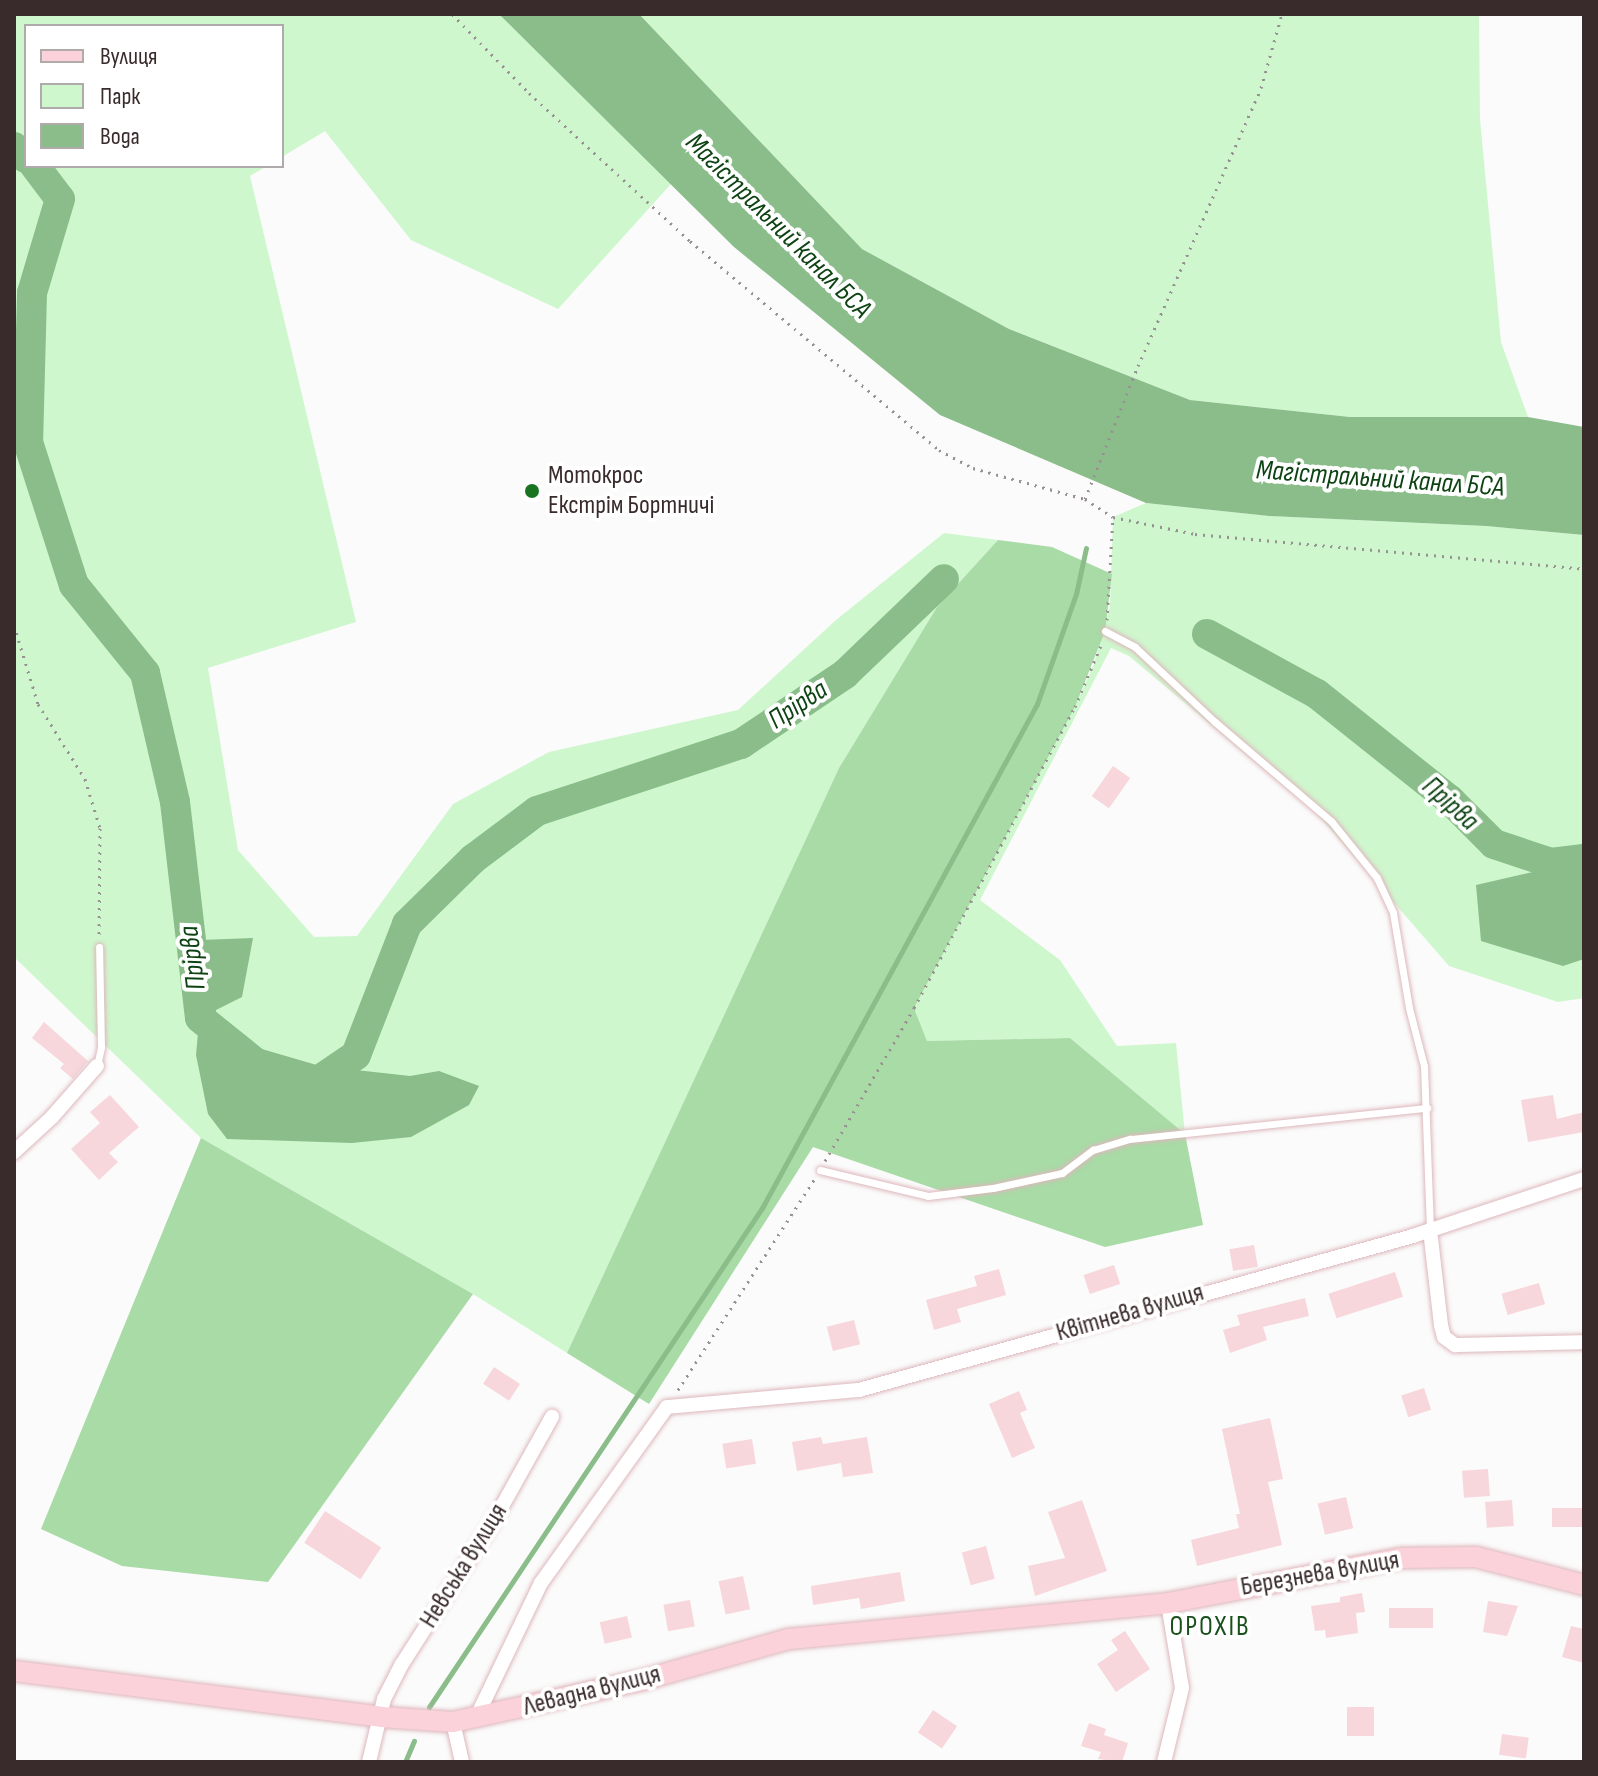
<!DOCTYPE html>
<html>
<head>
<meta charset="utf-8">
<style>
  body { margin:0 }
  #map { position:relative; width:1598px; height:1776px; overflow:hidden; background:#fbfbfb; font-family:"Sofia Sans Condensed",sans-serif }
  div>[style] { position:absolute }
  [style*='--x'] { left:calc(var(--x)*1px); top:calc(var(--y)*1px); width:calc(var(--w)*1px); rotate:calc(var(--a)*1deg) }
  .green>* { inset:0; background:#cff7ce }
  .forest>* { inset:0; background:#a8dba6 }
  .water>* { inset:0; background:#8abd8a }
  .stream>* { height:5px; margin:-2.5px; padding:0 2.5px; transform-origin:2.5px; border-radius:2.5px; background:#8abd8a }
  .river>* { height:30px; margin:-15px; padding:0 15px; transform-origin:15px; border-radius:15px; background:#8abd8a }
  .building>* { inset:0; background:#f7d7db; transform-origin:0 0 }
  .path>* { height:3px; margin-top:-1.5px; transform-origin:0; background:repeating-linear-gradient(90deg,#989192 0 2px,transparent 0 8px) }
  .roads { filter:drop-shadow(0 0 2px #ddb7bc) drop-shadow(0 0 2px #ddb7bc) }
  .lane>* { height:7px; margin:-3.5px; padding:0 3.5px; transform-origin:3.5px; border-radius:3.5px; background:#fff }
  .street>* { height:14px; margin:-7px; padding:0 7px; transform-origin:7px; border-radius:7px; background:#fff }
  .secondary>* { height:20px; margin:-10px; padding:0 10px; transform-origin:10px; border-radius:10px; background:#fbd2da }
  .dots>* { width:22px; height:22px; translate:-50% -50%; box-sizing:border-box; border:4px solid #fff; border-radius:50% }
  span { translate:-50% -50%; white-space:nowrap; text-align:center; line-height:1.15; -webkit-text-stroke:8px #fff; paint-order:stroke }
  .poi-label { font-size:26px; color:#392a2c }
  .left { translate:0 -50%; text-align:left }
  .street-label { font-size:26px; color:#392a2c }
  .water-label { font-size:28px; color:#0e4413; font-style:italic }
  .neighbourhood-label { font-size:28px; color:#19501c; letter-spacing:2px }
  .frame { position:absolute; inset:0; border:16px solid #392a2c; pointer-events:none }
  .legend { position:absolute; left:24px; top:24px; width:260px; height:144px; box-sizing:border-box; background:#fff; border:2px solid #b0aaab; margin:0; padding:10px 14px; list-style:none; font-size:24px; color:#392a2c }
  .legend li { display:flex; align-items:center; gap:16px; height:40px }
  .legend b { width:40px; border:2px solid #b0aaab }
</style>
</head>
<body>
<div id="map">
  <div class="green">
    <div style="clip-path:polygon(14px 14px,499px 14px,671px 184px,558px 309px,411px 240px,325px 131px,282px 157px,282px 26px,26px 26px,26px 166px,267px 166px,250px 176px,356px 622px,208px 668px,238px 850px,314px 937px,357px 936px,453px 804px,549px 752px,738px 710px,836px 620px,944px 533px,998px 540px,937px 607px,839px 768px,567px 1353px,473px 1294px,201px 1138px,14px 957px)"></div>
    <div style="clip-path:polygon(639px 14px,1479px 14px,1480px 119px,1501px 342px,1528px 417px,1350px 417px,1190px 400px,1009px 329px,862px 249px)"></div>
    <div style="clip-path:polygon(1146px 503px,1269px 516px,1486px 526px,1584px 535px,1584px 998px,1558px 1002px,1449px 966px,1317px 814px,1129px 656px,1111px 648px,980px 900px,1060px 960px,1117px 1046px,1176px 1043px,1185px 1134px,1070px 1038px,927px 1041px,914px 1008px,1075px 707px,1094px 664px,1110px 606px,1113px 517px)"></div>
  </div>
  <div class="forest">
    <div style="clip-path:polygon(998px 540px,1052px 547px,1112px 574px,1105px 631px,1075px 707px,914px 1008px,927px 1041px,1070px 1038px,1185px 1134px,1203px 1225px,1105px 1247px,813px 1147px,649px 1404px,567px 1353px,839px 768px,937px 607px)"></div>
    <div style="clip-path:polygon(201px 1138px,473px 1294px,268px 1582px,122px 1566px,41px 1529px)"></div>
  </div>
  <div class="water">
    <div style="clip-path:polygon(499px 14px,639px 14px,862px 249px,1009px 329px,1190px 400px,1350px 417px,1528px 417px,1584px 427px,1584px 535px,1486px 526px,1269px 516px,1146px 503px,940px 415px,734px 247px)"></div>
    <div style="clip-path:polygon(1584px 860px,1584px 959px,1563px 966px,1481px 941px,1476px 885px)"></div>
    <div style="clip-path:polygon(253px 938px,242px 997px,216px 1010px,216px 1040px,238px 1058px,277px 1076px,320px 1066px,410px 1076px,439px 1071px,479px 1086px,469px 1105px,411px 1137px,352px 1143px,227px 1139px,208px 1114px,196px 1055px,198px 1033px,183px 990px,199px 964px,200px 940px)"></div>
  </div>
  <div class="stream">
    <div style="--x:429;--y:1707;--w:600;--a:-56.28"></div>
    <div style="--x:762;--y:1208;--w:574;--a:-61.38"></div>
    <div style="--x:1037;--y:704;--w:117;--a:-70.5"></div>
    <div style="--x:1076;--y:594;--w:47;--a:-77.7"></div>
    <div style="--x:405;--y:1762;--w:23;--a:-67"></div>
  </div>
  <div class="river">
    <div style="--x:14;--y:147;--w:16;--a:43"></div>
    <div style="--x:35;--y:166;--w:41;--a:52.9"></div>
    <div style="--x:60;--y:199;--w:98;--a:106.6"></div>
    <div style="--x:32;--y:293;--w:149;--a:91.5"></div>
    <div style="--x:28;--y:442;--w:150;--a:72.2"></div>
    <div style="--x:74;--y:585;--w:113;--a:51.1"></div>
    <div style="--x:145;--y:673;--w:132;--a:76.9"></div>
    <div style="--x:175;--y:802;--w:217;--a:83.4"></div>
    <div style="--x:200;--y:1018;--w:72;--a:38.8"></div>
    <div style="--x:256;--y:1063;--w:65;--a:16.2"></div>
    <div style="--x:318;--y:1081;--w:46;--a:-34.4"></div>
    <div style="--x:356;--y:1055;--w:141;--a:-68.7"></div>
    <div style="--x:407;--y:924;--w:93;--a:-44.6"></div>
    <div style="--x:473;--y:859;--w:80;--a:-36.9"></div>
    <div style="--x:537;--y:811;--w:215;--a:-18.2"></div>
    <div style="--x:741;--y:744;--w:125;--a:-33.9"></div>
    <div style="--x:845;--y:674;--w:137;--a:-43.8"></div>
    <div style="--x:1207;--y:634;--w:125;--a:28.6"></div>
    <div style="--x:1317;--y:694;--w:170;--a:38.6"></div>
    <div style="--x:1450;--y:800;--w:62;--a:45"></div>
    <div style="--x:1494;--y:844;--w:60;--a:18.4"></div>
    <div style="--x:1551;--y:863;--w:33;--a:-7"></div>
  </div>
  <div class="building">
    <div style="left:1113px;top:766px;width:21px;height:37px;rotate:35deg"></div>
    <div style="clip-path:polygon(44px 1022px,88px 1061px,73px 1079px,60px 1068px,64px 1064px,32px 1038px)"></div>
    <div style="clip-path:polygon(110px 1095px,139px 1127px,109px 1153px,118px 1162px,99px 1180px,71px 1149px,100px 1123px,90px 1112px)"></div>
    <div style="clip-path:polygon(1553px 1095px,1557px 1119px,1584px 1112px,1584px 1132px,1528px 1142px,1521px 1100px)"></div>
    <div style="left:1254px;top:1245px;width:22px;height:25px;rotate:80deg"></div>
    <div style="left:1114px;top:1265px;width:20px;height:32px;rotate:72deg"></div>
    <div style="clip-path:polygon(999px 1269px,1006px 1295px,957px 1309px,961px 1322px,934px 1330px,926px 1300px,977px 1286px,974px 1276px)"></div>
    <div style="left:1395px;top:1272px;width:26px;height:70px;rotate:72deg"></div>
    <div style="left:1539px;top:1283px;width:22px;height:39px;rotate:74deg"></div>
    <div style="clip-path:polygon(1305px 1298px,1309px 1316px,1263px 1327px,1267px 1340px,1230px 1353px,1223px 1330px,1240px 1325px,1237px 1315px)"></div>
    <div style="left:854px;top:1320px;width:25px;height:28px;rotate:76deg"></div>
    <div style="left:494px;top:1367px;width:31px;height:20px;rotate:33deg"></div>
    <div style="left:1424px;top:1388px;width:23px;height:24px;rotate:72deg"></div>
    <div style="clip-path:polygon(1019px 1391px,1027px 1410px,1020px 1413px,1035px 1448px,1012px 1458px,989px 1404px)"></div>
    <div style="clip-path:polygon(1270px 1418px,1283px 1479px,1268px 1482px,1282px 1545px,1197px 1566px,1191px 1540px,1239px 1528px,1236px 1514px,1240px 1514px,1222px 1429px)"></div>
    <div style="clip-path:polygon(821px 1437px,823px 1444px,867px 1437px,873px 1473px,843px 1477px,841px 1463px,797px 1471px,792px 1442px)"></div>
    <div style="left:752px;top:1439px;width:25px;height:30px;rotate:81deg"></div>
    <div style="left:1488px;top:1469px;width:27px;height:26px;rotate:86deg"></div>
    <div style="left:1346px;top:1497px;width:32px;height:29px;rotate:77deg"></div>
    <div style="clip-path:polygon(1082px 1500px,1107px 1571px,1035px 1596px,1028px 1566px,1065px 1558px,1048px 1512px)"></div>
    <div style="left:1512px;top:1500px;width:26px;height:27px;rotate:86deg"></div>
    <div style="left:1584px;top:1508px;width:19px;height:32px;rotate:90deg"></div>
    <div style="left:325px;top:1511px;width:67px;height:38px;rotate:33deg"></div>
    <div style="left:986px;top:1546px;width:34px;height:25px;rotate:75deg"></div>
    <div style="clip-path:polygon(900px 1572px,905px 1601px,861px 1609px,859px 1598px,813px 1605px,811px 1586px)"></div>
    <div style="left:743px;top:1576px;width:34px;height:25px;rotate:78deg"></div>
    <div style="clip-path:polygon(1362px 1593px,1365px 1612px,1356px 1613px,1358px 1633px,1326px 1638px,1325px 1630px,1315px 1631px,1311px 1606px,1340px 1602px,1340px 1597px)"></div>
    <div style="left:690px;top:1600px;width:27px;height:27px;rotate:80deg"></div>
    <div style="clip-path:polygon(1488px 1601px,1518px 1606px,1507px 1636px,1483px 1632px)"></div>
    <div style="left:1389px;top:1608px;width:44px;height:20px"></div>
    <div style="left:627px;top:1616px;width:22px;height:28px;rotate:77deg"></div>
    <div style="clip-path:polygon(1571px 1626px,1584px 1629px,1584px 1663px,1562px 1657px)"></div>
    <div style="clip-path:polygon(1125px 1631px,1150px 1669px,1116px 1692px,1097px 1664px,1118px 1650px,1111px 1640px)"></div>
    <div style="left:1374px;top:1707px;width:29px;height:27px;rotate:90deg"></div>
    <div style="left:933px;top:1710px;width:29px;height:27px;rotate:34deg"></div>
    <div style="clip-path:polygon(1089px 1723px,1106px 1729px,1104px 1735px,1128px 1743px,1122px 1762px,1098px 1759px,1101px 1752px,1081px 1746px)"></div>
    <div style="left:1502px;top:1734px;width:27px;height:21px;rotate:8deg"></div>
  </div>
  <div class="path">
    <div style="--x:452;--y:14;--w:110;--a:45.7"></div>
    <div style="--x:529;--y:93;--w:219;--a:42.6"></div>
    <div style="--x:690;--y:241;--w:325;--a:40"></div>
    <div style="--x:939;--y:450;--w:38;--a:28"></div>
    <div style="--x:973;--y:468;--w:116;--a:15.5"></div>
    <div style="--x:1085;--y:499;--w:33;--a:33"></div>
    <div style="--x:1113;--y:517;--w:84;--a:11.7"></div>
    <div style="--x:1195;--y:534;--w:391;--a:5.1"></div>
    <div style="--x:1085;--y:499;--w:143;--a:-68.3"></div>
    <div style="--x:1138;--y:366;--w:304;--a:-66.1"></div>
    <div style="--x:1261;--y:88;--w:77;--a:-74.2"></div>
    <div style="--x:1107;--y:620;--w:103;--a:-86.7"></div>
    <div style="--x:14;--y:625;--w:83;--a:73.1"></div>
    <div style="--x:38;--y:704;--w:89;--a:57.9"></div>
    <div style="--x:85;--y:779;--w:51;--a:73"></div>
    <div style="--x:100;--y:828;--w:107;--a:90.5"></div>
    <div style="--x:825;--y:1161;--w:177;--a:-59.8"></div>
    <div style="--x:914;--y:1008;--w:341;--a:-61.9"></div>
    <div style="--x:1075;--y:707;--w:69;--a:-67.1"></div>
    <div style="--x:678;--y:1390;--w:252;--a:-57.1"></div>
  </div>
  <div class="roads">
    <div class="lane">
      <div style="--x:1105;--y:631;--w:34;--a:28"></div>
      <div style="--x:1135;--y:647;--w:110;--a:43.2"></div>
      <div style="--x:1215;--y:722;--w:153;--a:40.5"></div>
      <div style="--x:1331;--y:821;--w:73;--a:51.1"></div>
      <div style="--x:1377;--y:878;--w:38;--a:65"></div>
      <div style="--x:1393;--y:913;--w:96;--a:80.4"></div>
      <div style="--x:1409;--y:1008;--w:60;--a:75.5"></div>
      <div style="--x:1424;--y:1066;--w:164;--a:87.9"></div>
      <div style="--x:97;--y:1066;--w:19;--a:-78"></div>
      <div style="--x:101;--y:1047;--w:100;--a:-91.1"></div>
      <div style="--x:820;--y:1170;--w:111;--a:13.5"></div>
      <div style="--x:928;--y:1196;--w:65;--a:-7"></div>
      <div style="--x:993;--y:1188;--w:71;--a:-12.3"></div>
      <div style="--x:1062;--y:1173;--w:39;--a:-37"></div>
      <div style="--x:1093;--y:1150;--w:39;--a:-17"></div>
      <div style="--x:1130;--y:1139;--w:299;--a:-6"></div>
    </div>
    <div class="street">
      <div style="--x:14;--y:1152;--w:52;--a:-42.6"></div>
      <div style="--x:52;--y:1117;--w:68;--a:-48.6"></div>
      <div style="--x:1430;--y:1230;--w:96;--a:83.4"></div>
      <div style="--x:1441;--y:1325;--w:12;--a:76"></div>
      <div style="--x:1444;--y:1337;--w:14;--a:36"></div>
      <div style="--x:1455;--y:1345;--w:129;--a:-1.3"></div>
      <div style="--x:476;--y:1718;--w:150;--a:-64.3"></div>
      <div style="--x:541;--y:1583;--w:216;--a:-54.4"></div>
      <div style="--x:667;--y:1407;--w:193;--a:-5.1"></div>
      <div style="--x:859;--y:1390;--w:575;--a:-15.53"></div>
      <div style="--x:1413;--y:1236;--w:180;--a:-18.4"></div>
      <div style="--x:453;--y:1722;--w:41;--a:77.3"></div>
      <div style="--x:369;--y:1762;--w:65;--a:-76.6"></div>
      <div style="--x:384;--y:1699;--w:39;--a:-63"></div>
      <div style="--x:402;--y:1664;--w:174;--a:-57.4"></div>
      <div style="--x:496;--y:1517;--w:115;--a:-60.8"></div>
      <div style="--x:1164;--y:1762;--w:76;--a:-76.3"></div>
      <div style="--x:1182;--y:1688;--w:86;--a:-99.4"></div>
    </div>
    <div class="secondary">
      <div style="--x:14;--y:1671;--w:370;--a:7.1"></div>
      <div style="--x:381;--y:1717;--w:72;--a:4"></div>
      <div style="--x:453;--y:1722;--w:195;--a:-12.5"></div>
      <div style="--x:643;--y:1680;--w:152;--a:-15.7"></div>
      <div style="--x:789;--y:1639;--w:381;--a:-5.4"></div>
      <div style="--x:1168;--y:1603;--w:237;--a:-10.9"></div>
      <div style="--x:1401;--y:1558;--w:75;--a:-0.8"></div>
      <div style="--x:1476;--y:1557;--w:112;--a:14.5"></div>
    </div>
  </div>
  <div class="dots">
    <div style="left:532px;top:491px;background:#197422"></div>
  </div>
  <div class="poi-label">
    <span class="left" style="left:548px;top:491px">Мотокрос<br>Екстрім Бортничі</span>
  </div>
  <div class="street-label">
    <span style="left:1130px;top:1313px;rotate:-16deg">Квітнева вулиця</span>
    <span style="left:464px;top:1566px;rotate:-58deg">Невська вулиця</span>
    <span style="left:1320px;top:1574px;rotate:-10deg">Березнева вулиця</span>
    <span style="left:592px;top:1691px;rotate:-14deg">Левадна вулиця</span>
  </div>
  <div class="water-label">
    <span style="left:778px;top:226px;rotate:45deg">Магістральний канал БСА</span>
    <span style="left:1380px;top:479px;rotate:4deg">Магістральний канал БСА</span>
    <span style="left:798px;top:705px;rotate:-34deg">Прірва</span>
    <span style="left:1450px;top:804px;rotate:42deg">Прірва</span>
    <span style="left:193px;top:958px;rotate:-97deg">Прірва</span>
  </div>
  <div class="neighbourhood-label">
    <span style="left:1210px;top:1627px">ОРОХІВ</span>
  </div>
  <div class="frame"></div>
  <ul class="legend">
  <li><b style="height:10px;background:#fbd2da"></b>Вулиця</li>
  <li><b style="height:22px;background:#cff7ce"></b>Парк</li>
  <li><b style="height:22px;background:#8abd8a"></b>Вода</li>
  </ul>
</div>
</body>
</html>
